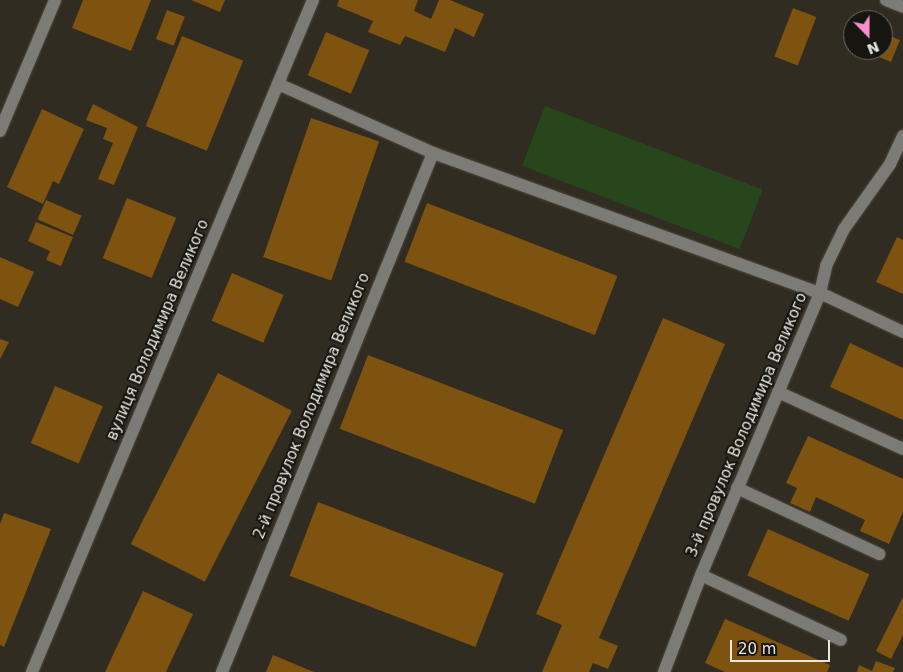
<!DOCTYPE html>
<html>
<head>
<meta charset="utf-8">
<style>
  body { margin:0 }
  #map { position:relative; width:903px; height:672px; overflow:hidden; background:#312c21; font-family:"DejaVu Sans",sans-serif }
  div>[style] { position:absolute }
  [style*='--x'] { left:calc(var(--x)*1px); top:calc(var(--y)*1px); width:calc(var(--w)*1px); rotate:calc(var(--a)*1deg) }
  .green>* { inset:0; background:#28461b; transform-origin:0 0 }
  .building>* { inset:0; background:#7e520f; transform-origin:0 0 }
  .roads { filter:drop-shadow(0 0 1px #4e4a3f) drop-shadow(0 0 1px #4e4a3f) }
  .minor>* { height:12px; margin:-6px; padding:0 6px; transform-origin:6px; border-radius:6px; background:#7d7b75 }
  span { translate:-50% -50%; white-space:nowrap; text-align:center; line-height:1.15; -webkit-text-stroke:4px #171510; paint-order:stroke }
  .street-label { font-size:15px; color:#e9e6df }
  .north { position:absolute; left:843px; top:10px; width:50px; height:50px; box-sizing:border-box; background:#171510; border:1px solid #6b6963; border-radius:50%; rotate:158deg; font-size:14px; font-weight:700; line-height:20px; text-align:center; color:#e9e6df }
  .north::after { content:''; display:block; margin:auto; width:18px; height:22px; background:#f98fc9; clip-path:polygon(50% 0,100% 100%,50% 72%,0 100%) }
  .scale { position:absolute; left:730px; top:640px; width:100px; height:22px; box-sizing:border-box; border:2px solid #e9e6df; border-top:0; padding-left:6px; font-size:15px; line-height:18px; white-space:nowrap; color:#e9e6df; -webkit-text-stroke:4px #171510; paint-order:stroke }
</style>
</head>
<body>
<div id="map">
  <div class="green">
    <div style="left:545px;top:106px;width:233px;height:64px;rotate:21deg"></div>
  </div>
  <div class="building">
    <div style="clip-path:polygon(83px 0,151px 0,131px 51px,72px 28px)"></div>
    <div style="clip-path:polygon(191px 0,225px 0,220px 12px)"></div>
    <div style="clip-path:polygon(339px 0,418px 0,414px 11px,431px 19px,439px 0,450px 0,484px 14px,474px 37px,455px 28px,445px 52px,405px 36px,400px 45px,368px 32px,373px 21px,337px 6px)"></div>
    <div style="left:793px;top:8px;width:25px;height:52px;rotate:21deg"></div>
    <div style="left:167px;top:10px;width:19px;height:31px;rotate:21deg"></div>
    <div style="left:326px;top:32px;width:47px;height:47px;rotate:23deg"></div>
    <div style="clip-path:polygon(883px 33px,900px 40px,891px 62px,863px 50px,883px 50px)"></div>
    <div style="left:182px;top:36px;width:66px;height:97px;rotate:22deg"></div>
    <div style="clip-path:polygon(93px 104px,138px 127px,114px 185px,98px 179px,113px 143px,103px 139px,107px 128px,86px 120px)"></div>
    <div style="clip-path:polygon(42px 109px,84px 129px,59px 184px,53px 181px,43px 204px,7px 187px)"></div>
    <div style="left:311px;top:118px;width:72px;height:147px;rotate:19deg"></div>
    <div style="left:127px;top:198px;width:53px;height:65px;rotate:22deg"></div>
    <div style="left:46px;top:200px;width:39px;height:21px;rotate:24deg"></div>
    <div style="left:427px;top:203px;width:204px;height:63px;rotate:21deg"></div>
    <div style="clip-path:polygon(36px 222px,73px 237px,61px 266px,46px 260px,50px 251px,28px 241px)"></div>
    <div style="clip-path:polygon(897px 237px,903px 240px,903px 294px,876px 282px)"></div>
    <div style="clip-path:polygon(0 257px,34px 272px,18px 307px,0 299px)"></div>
    <div style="left:232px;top:273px;width:56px;height:52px;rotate:23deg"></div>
    <div style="clip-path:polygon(663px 318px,725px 344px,599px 638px,618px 646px,608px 669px,593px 663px,589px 672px,542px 672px,562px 625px,536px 614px)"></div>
    <div style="clip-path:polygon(0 339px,9px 342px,0 359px)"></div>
    <div style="clip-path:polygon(850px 343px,903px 368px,903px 420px,830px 387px)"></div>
    <div style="left:368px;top:355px;width:209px;height:79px;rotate:21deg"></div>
    <div style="left:218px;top:373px;width:83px;height:192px;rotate:27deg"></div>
    <div style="left:55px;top:386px;width:52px;height:62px;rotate:23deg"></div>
    <div style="clip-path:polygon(808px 436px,903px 479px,903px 512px,889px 544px,860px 531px,865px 520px,816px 497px,810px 512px,790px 503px,797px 488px,786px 483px)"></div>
    <div style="left:318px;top:502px;width:199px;height:79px;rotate:21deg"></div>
    <div style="clip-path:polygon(4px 513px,51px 529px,4px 647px,0 645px,0 524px)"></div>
    <div style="left:768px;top:529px;width:111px;height:51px;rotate:24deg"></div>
    <div style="clip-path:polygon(143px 591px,193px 614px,166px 672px,105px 672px)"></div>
    <div style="clip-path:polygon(903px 597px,903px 635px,891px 659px,876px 651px)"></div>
    <div style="clip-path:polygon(725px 619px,830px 665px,827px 672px,725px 672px,705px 663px)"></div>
    <div style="clip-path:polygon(273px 655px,314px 672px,266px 672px)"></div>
    <div style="clip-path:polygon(876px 661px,895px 668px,893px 672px,857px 672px,859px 665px,872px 671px)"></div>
  </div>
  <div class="roads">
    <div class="minor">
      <div style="--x:886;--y:0;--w:18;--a:22"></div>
      <div style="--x:278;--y:84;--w:170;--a:24"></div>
      <div style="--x:433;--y:153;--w:412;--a:19.9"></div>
      <div style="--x:820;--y:293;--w:92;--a:25.2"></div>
      <div style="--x:0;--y:131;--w:142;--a:-67.2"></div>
      <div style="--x:778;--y:392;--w:137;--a:24.5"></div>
      <div style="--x:737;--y:488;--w:157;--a:24.9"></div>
      <div style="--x:701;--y:575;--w:154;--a:24.9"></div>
      <div style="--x:32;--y:672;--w:728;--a:-67.31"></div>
      <div style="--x:222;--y:672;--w:560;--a:-67.88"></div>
      <div style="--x:664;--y:672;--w:104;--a:-69.1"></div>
      <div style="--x:701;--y:575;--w:306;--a:-67.1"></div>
      <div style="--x:820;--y:293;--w:28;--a:-77"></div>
      <div style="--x:826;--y:266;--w:41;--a:-64.1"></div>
      <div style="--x:844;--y:229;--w:80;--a:-54.7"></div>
      <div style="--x:890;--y:164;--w:31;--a:-65"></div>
    </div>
  </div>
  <div class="street-label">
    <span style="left:158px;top:330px;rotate:-67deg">вулиця Володимира Великого</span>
    <span style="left:312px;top:406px;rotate:-68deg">2-й провулок Володимира Великого</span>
    <span style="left:747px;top:425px;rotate:-67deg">3-й провулок Володимира Великого</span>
  </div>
  <div class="north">N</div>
  <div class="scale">20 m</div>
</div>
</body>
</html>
